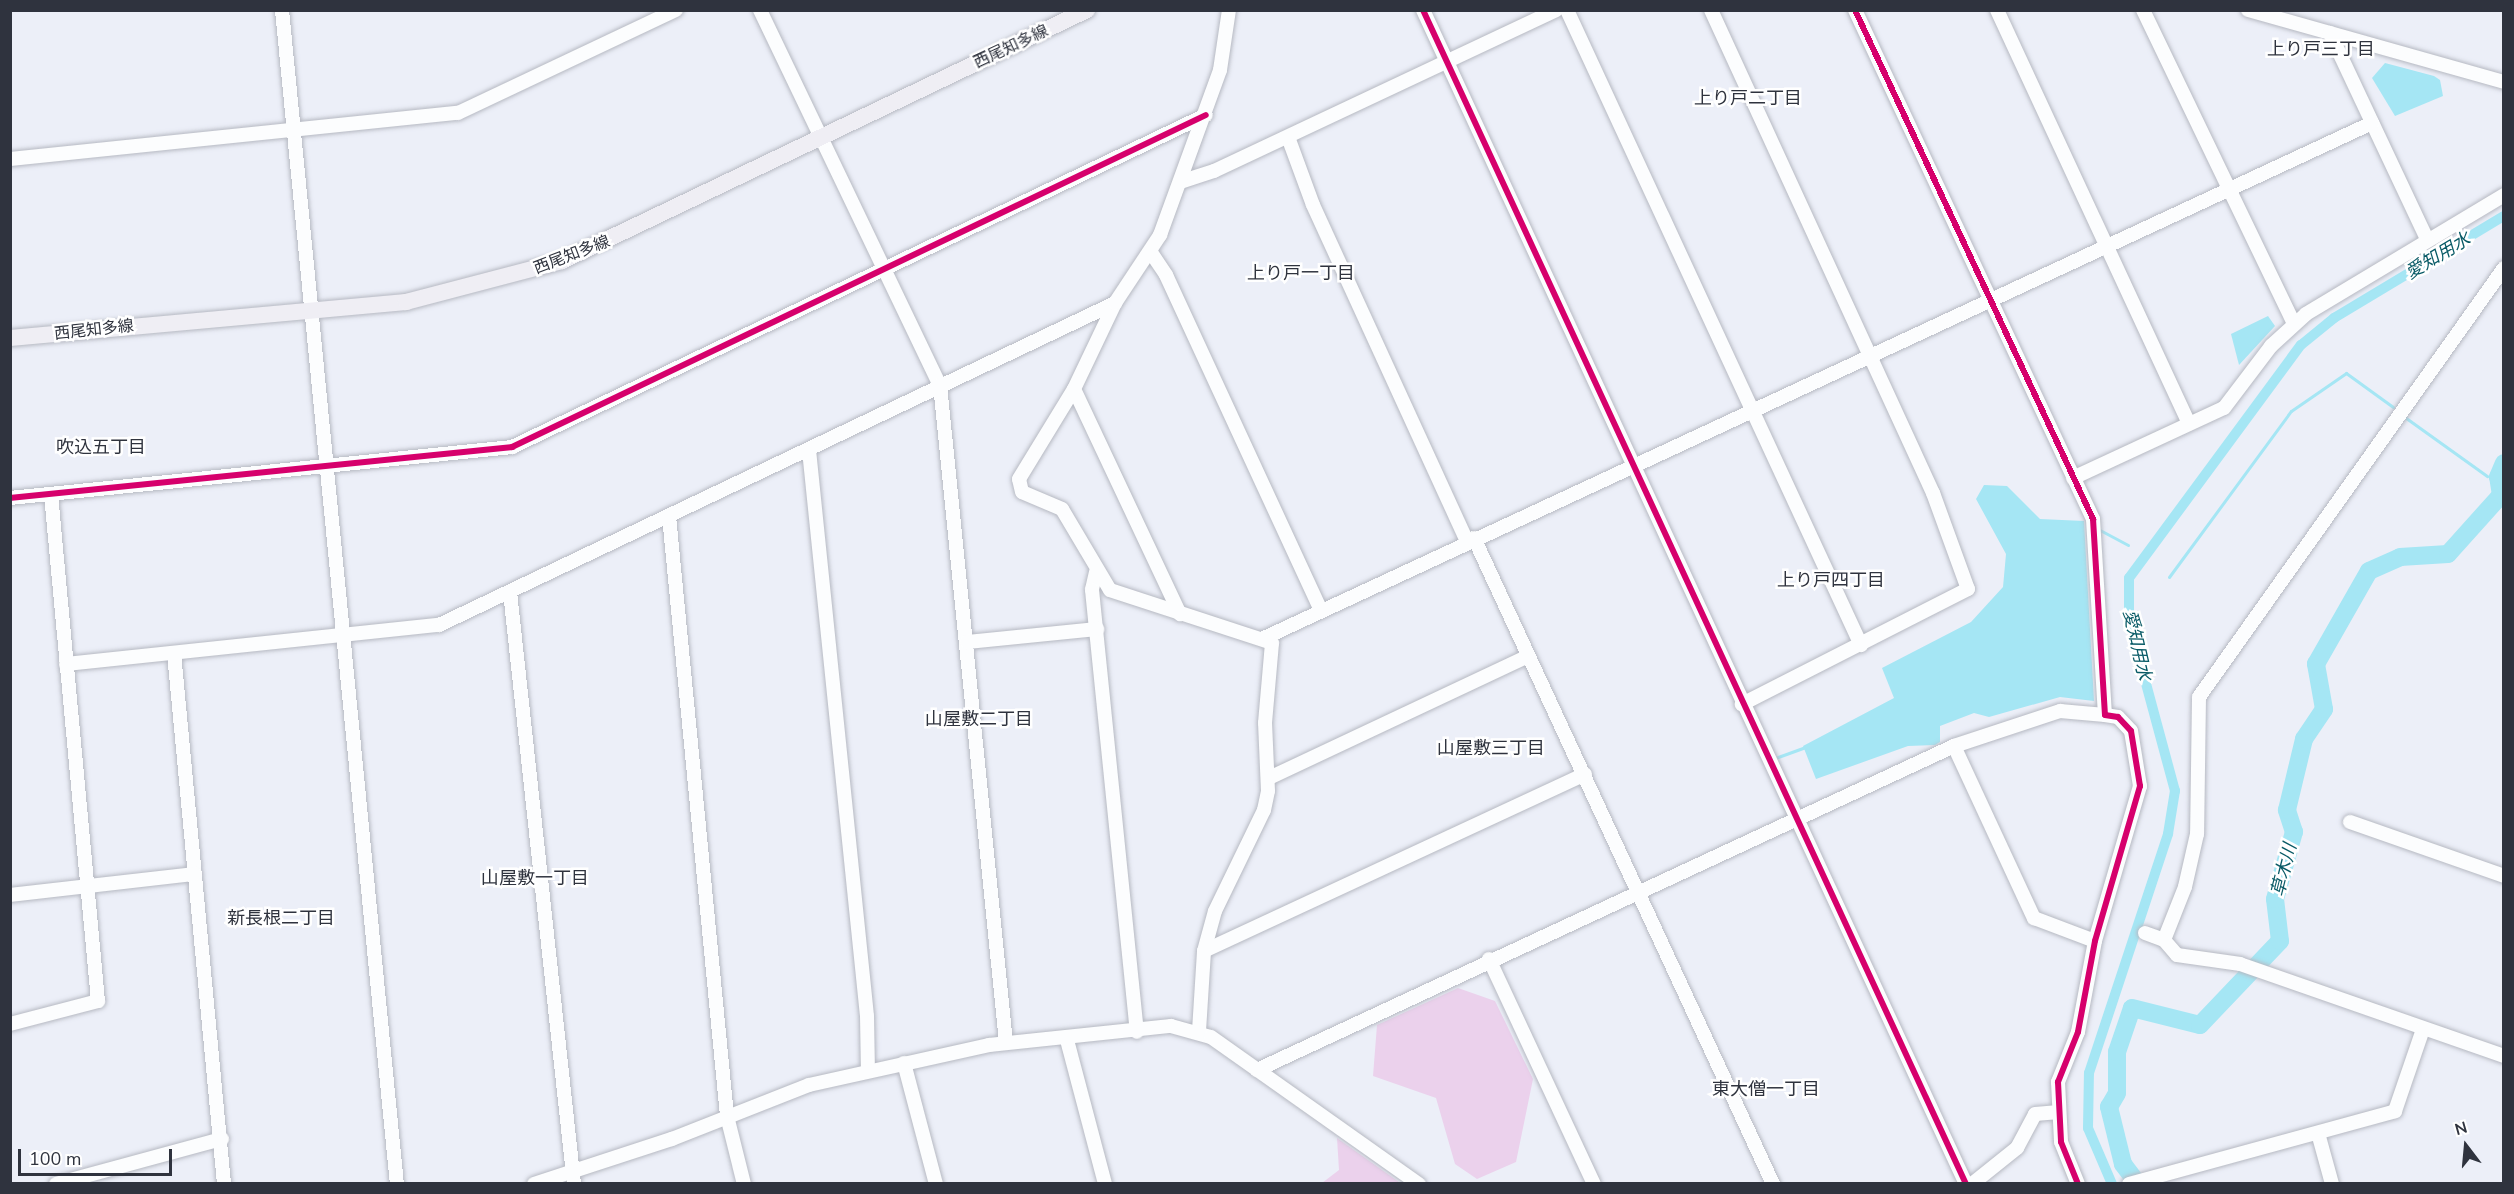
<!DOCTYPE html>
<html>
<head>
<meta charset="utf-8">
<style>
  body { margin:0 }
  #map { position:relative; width:2514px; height:1194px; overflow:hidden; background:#eceff8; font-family:"Nunito Sans","Noto Sans JP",sans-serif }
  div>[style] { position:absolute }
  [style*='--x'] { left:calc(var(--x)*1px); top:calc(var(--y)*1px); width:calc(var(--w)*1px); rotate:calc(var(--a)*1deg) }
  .green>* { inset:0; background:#ebd1ec }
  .water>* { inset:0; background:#a5e6f4 }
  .stream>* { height:3px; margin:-1.5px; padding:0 1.5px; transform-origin:1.5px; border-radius:1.5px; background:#a5e6f4 }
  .canal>* { height:10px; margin:-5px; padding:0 5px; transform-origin:5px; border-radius:5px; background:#a5e6f4 }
  .river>* { height:18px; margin:-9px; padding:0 9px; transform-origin:9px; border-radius:9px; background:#a5e6f4 }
  .roads { filter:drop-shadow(0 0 2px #b6b9c2) drop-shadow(0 0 2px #b6b9c2) }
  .minor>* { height:14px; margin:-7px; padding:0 7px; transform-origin:7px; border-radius:7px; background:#fcfdfe }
  .major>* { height:16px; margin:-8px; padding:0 8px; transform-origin:8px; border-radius:8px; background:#efeef4 }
  .cycleway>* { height:6px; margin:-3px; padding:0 3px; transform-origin:3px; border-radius:3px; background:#d6006c }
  span { translate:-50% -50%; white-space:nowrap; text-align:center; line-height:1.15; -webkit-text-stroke:5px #fff; paint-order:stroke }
  .street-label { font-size:16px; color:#2f333e }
  .neighbourhood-label { font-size:18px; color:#2f333e }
  .water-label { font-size:18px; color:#085a66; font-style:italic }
  .frame { position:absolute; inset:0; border:12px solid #2f333e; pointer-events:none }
  .north { position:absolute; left:2436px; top:1116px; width:60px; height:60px; -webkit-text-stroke:4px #fff; paint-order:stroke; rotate:344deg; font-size:16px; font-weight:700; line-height:24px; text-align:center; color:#2f333e }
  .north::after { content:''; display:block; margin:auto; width:21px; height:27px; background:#2f333e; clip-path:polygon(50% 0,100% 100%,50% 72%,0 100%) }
  .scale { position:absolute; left:18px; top:1149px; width:154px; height:27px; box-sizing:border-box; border:3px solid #2f333e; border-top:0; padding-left:8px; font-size:18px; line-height:21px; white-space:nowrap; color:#2f333e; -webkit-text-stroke:4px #fff; paint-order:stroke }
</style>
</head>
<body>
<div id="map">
  <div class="green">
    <div style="clip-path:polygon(1458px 988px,1495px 1001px,1533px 1079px,1516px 1162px,1477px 1179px,1455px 1164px,1436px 1098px,1373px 1076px,1377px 1025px)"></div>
    <div style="clip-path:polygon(1337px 1138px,1399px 1182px,1398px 1183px,1322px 1183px,1339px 1170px)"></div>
  </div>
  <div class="water">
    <div style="clip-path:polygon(2385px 63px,2434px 76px,2440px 80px,2443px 96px,2395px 116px,2372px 78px)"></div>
    <div style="clip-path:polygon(2268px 316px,2275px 326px,2239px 365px,2231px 334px)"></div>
    <div style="clip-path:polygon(1984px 485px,2007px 486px,2040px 519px,2084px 521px,2094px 701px,2060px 697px,1989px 717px,1974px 713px,1940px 726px,1940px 742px,1935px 745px,1908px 746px,1816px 779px,1803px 746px,1894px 698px,1882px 668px,1971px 622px,2003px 587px,2006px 554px,1976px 499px)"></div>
  </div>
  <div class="stream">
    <div style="--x:2406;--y:418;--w:100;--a:35.6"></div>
    <div style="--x:2098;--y:529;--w:34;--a:28"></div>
    <div style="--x:2169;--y:577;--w:206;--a:-53.7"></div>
    <div style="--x:2291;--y:411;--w:67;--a:-34.6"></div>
    <div style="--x:2346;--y:373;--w:58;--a:35.9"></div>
    <div style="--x:1778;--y:757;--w:30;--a:-20"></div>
  </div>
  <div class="canal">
    <div style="--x:2112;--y:1184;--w:61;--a:-113.2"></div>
    <div style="--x:2088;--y:1128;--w:55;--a:-89"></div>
    <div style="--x:2089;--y:1073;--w:252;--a:-71.7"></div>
    <div style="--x:2168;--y:834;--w:44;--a:-80.8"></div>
    <div style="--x:2175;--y:791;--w:176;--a:-105.1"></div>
    <div style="--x:2129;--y:621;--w:43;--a:-90"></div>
    <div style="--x:2129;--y:578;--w:290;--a:-53.6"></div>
    <div style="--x:2301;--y:345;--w:43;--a:-39.3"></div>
    <div style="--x:2334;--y:318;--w:198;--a:-31"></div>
  </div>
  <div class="river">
    <div style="--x:2138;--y:1184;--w:25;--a:-127"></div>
    <div style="--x:2123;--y:1164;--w:59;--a:-103.8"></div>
    <div style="--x:2109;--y:1107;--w:16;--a:-60"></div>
    <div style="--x:2117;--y:1093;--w:41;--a:-90"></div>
    <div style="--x:2117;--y:1052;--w:46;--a:-71.2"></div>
    <div style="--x:2132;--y:1008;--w:70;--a:14"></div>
    <div style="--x:2200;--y:1025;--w:116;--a:-46.4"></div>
    <div style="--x:2280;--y:941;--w:42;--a:-96.8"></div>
    <div style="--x:2275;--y:899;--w:70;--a:-74.2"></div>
    <div style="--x:2294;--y:832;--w:23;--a:-108"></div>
    <div style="--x:2287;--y:810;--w:73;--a:-76.5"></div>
    <div style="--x:2304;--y:739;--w:36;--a:-56"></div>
    <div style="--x:2324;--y:709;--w:46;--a:-100.1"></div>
    <div style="--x:2316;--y:664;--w:107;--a:-60.3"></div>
    <div style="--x:2369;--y:571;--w:34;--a:-24"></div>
    <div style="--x:2400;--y:557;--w:48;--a:-3.6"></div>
    <div style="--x:2448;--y:554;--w:79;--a:-48.1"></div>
    <div style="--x:2501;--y:495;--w:18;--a:-99"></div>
    <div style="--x:2498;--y:477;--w:15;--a:-67"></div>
  </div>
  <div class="roads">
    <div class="minor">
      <div style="--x:282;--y:10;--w:1180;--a:84.41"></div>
      <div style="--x:760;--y:10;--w:416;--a:64.4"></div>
      <div style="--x:940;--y:385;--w:661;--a:84.27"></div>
      <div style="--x:1423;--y:10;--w:1293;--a:65.18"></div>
      <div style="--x:1567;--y:10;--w:700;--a:65.16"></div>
      <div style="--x:1711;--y:10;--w:532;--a:65.32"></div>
      <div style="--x:1933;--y:493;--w:102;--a:70"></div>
      <div style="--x:1968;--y:589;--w:254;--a:153"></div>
      <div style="--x:1855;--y:10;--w:562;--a:64.94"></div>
      <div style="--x:2093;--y:519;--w:196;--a:86.5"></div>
      <div style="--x:2105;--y:715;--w:13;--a:9"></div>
      <div style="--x:2118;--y:717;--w:19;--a:47"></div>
      <div style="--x:2131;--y:731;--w:56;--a:80.7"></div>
      <div style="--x:2140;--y:786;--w:161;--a:106.2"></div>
      <div style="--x:2095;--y:941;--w:93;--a:100.6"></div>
      <div style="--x:2078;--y:1032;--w:54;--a:111.8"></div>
      <div style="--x:2058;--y:1082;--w:60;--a:87.1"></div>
      <div style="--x:2061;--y:1142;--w:45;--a:68"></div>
      <div style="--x:1997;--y:10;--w:456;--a:65.1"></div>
      <div style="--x:2143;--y:10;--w:348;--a:64.3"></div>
      <div style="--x:2248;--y:10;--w:266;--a:15.7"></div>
      <div style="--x:2330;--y:33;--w:228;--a:64.8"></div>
      <div style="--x:1288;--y:137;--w:72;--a:69.8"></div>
      <div style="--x:1313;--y:205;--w:370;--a:65.4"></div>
      <div style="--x:10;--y:159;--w:450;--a:-5.9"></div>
      <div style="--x:458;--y:113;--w:241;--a:-25.3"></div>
      <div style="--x:1180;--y:182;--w:36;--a:-18"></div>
      <div style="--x:1214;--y:171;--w:378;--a:-25.2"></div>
      <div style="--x:1150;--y:251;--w:29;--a:56"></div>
      <div style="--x:1166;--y:275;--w:368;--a:65.2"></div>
      <div style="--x:2504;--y:268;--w:526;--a:125.41"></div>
      <div style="--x:2199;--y:697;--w:137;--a:90.8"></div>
      <div style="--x:2197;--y:834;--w:54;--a:102.8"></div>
      <div style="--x:2185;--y:887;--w:57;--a:111.6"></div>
      <div style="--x:2164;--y:940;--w:20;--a:49"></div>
      <div style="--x:2177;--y:955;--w:64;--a:8.1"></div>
      <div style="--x:2240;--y:964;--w:280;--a:19.2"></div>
      <div style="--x:1074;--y:389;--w:249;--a:64.8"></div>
      <div style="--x:809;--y:450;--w:569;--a:84.15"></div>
      <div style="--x:867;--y:1016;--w:55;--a:89"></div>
      <div style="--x:2073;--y:478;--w:166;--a:-24.9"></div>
      <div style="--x:2224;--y:408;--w:78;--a:-52.8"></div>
      <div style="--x:2271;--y:346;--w:47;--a:-42.4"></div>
      <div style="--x:2306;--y:314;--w:231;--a:-31"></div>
      <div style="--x:10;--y:498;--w:505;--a:-5.8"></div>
      <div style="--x:512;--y:447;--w:769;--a:-25.57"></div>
      <div style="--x:669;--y:516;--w:603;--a:84.48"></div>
      <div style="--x:727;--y:1116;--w:70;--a:76"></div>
      <div style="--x:1474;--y:538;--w:712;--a:65.16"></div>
      <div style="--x:1096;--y:572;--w:18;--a:103"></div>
      <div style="--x:1092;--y:590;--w:444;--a:84.2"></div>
      <div style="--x:510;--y:592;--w:595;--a:83.83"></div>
      <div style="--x:1264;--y:638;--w:1222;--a:-24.93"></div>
      <div style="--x:967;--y:642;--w:131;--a:-5.7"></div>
      <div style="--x:174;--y:653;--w:533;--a:84.62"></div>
      <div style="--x:66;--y:664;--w:375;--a:-6"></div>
      <div style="--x:439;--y:625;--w:749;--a:-25.47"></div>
      <div style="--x:1954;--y:746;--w:190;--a:65.1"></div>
      <div style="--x:2034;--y:918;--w:65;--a:20.7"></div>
      <div style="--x:1269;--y:778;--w:286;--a:-25.2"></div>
      <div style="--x:2350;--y:822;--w:163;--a:19.3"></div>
      <div style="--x:10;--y:895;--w:186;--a:-6.5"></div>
      <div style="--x:2145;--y:933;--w:20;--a:20"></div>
      <div style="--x:1204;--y:951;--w:420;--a:-24.9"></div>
      <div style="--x:1489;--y:959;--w:248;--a:65"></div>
      <div style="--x:10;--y:1024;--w:91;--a:-14.6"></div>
      <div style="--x:98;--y:1001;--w:509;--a:-95.3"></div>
      <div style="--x:1199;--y:1031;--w:80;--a:-86.4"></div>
      <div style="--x:1204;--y:951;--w:41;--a:-74.6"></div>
      <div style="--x:1215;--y:911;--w:112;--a:-64.1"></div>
      <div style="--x:1264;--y:810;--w:19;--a:-78"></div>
      <div style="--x:1268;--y:791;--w:68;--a:-92.5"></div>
      <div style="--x:1265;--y:723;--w:80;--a:-85"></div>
      <div style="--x:1272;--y:643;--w:170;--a:-161.9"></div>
      <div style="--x:1110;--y:590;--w:94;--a:-120.7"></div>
      <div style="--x:1062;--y:509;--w:43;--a:-157"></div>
      <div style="--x:1022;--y:492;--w:13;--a:-103"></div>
      <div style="--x:1019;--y:479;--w:105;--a:-58.6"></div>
      <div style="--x:1074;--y:389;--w:95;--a:-64.5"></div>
      <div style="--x:1115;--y:303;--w:82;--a:-56.5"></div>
      <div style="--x:1160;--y:235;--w:176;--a:-70"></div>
      <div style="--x:1220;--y:70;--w:61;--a:-81.5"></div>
      <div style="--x:1067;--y:1040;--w:149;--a:75.2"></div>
      <div style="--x:904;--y:1063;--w:125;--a:75.2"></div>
      <div style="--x:1257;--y:1070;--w:769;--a:-24.93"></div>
      <div style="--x:1954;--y:746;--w:112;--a:-18.3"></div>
      <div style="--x:2060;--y:711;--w:45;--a:5.1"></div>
      <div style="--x:2318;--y:1133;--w:53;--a:74.6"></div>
      <div style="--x:56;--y:1184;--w:172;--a:-15.2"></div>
      <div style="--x:534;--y:1184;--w:145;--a:-18.1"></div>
      <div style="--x:672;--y:1139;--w:147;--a:-21.5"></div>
      <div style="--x:809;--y:1085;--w:184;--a:-12.5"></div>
      <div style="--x:989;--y:1045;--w:183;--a:-6"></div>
      <div style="--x:1171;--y:1026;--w:41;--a:15.4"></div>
      <div style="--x:1211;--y:1037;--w:255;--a:35.3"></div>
      <div style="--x:1972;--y:1184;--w:58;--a:-38.7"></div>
      <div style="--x:2017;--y:1148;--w:38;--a:-62"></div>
      <div style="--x:2035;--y:1114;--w:21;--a:-5"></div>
      <div style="--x:2129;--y:1184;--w:276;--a:-15.3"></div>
      <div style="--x:2395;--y:1111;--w:87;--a:-71.1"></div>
    </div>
    <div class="major">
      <div style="--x:10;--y:338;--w:398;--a:-5.2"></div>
      <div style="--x:406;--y:302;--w:161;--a:-14.7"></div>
      <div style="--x:562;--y:261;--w:582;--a:-25.55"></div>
    </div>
  </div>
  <div class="cycleway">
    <div style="--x:1423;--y:10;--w:1293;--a:65.18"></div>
    <div style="--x:1855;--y:10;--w:562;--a:64.94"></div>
    <div style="--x:2093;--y:519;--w:196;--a:86.5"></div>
    <div style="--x:2105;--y:715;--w:13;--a:9"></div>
    <div style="--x:2118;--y:717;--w:19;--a:47"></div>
    <div style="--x:2131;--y:731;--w:56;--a:80.7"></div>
    <div style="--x:2140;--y:786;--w:161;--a:106.2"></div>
    <div style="--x:2095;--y:941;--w:93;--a:100.6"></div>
    <div style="--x:2078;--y:1032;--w:54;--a:111.8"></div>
    <div style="--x:2058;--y:1082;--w:60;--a:87.1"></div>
    <div style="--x:2061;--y:1142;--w:45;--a:68"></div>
    <div style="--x:10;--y:498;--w:505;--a:-5.8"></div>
    <div style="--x:512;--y:447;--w:769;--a:-25.57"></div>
  </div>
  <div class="street-label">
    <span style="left:1011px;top:47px;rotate:-25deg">西尾知多線</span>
    <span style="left:572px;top:255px;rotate:-21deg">西尾知多線</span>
    <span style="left:94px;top:330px;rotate:-6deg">西尾知多線</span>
  </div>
  <div class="neighbourhood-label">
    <span style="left:2321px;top:49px">上り戸三丁目</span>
    <span style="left:1748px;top:98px">上り戸二丁目</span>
    <span style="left:1301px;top:273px">上り戸一丁目</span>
    <span style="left:101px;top:447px">吹込五丁目</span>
    <span style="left:1831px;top:580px">上り戸四丁目</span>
    <span style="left:979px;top:719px">山屋敷二丁目</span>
    <span style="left:1491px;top:748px">山屋敷三丁目</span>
    <span style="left:535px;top:878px">山屋敷一丁目</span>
    <span style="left:281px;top:918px">新長根二丁目</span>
    <span style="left:1766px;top:1089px">東大僧一丁目</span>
  </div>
  <div class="water-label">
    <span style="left:2438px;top:256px;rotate:-31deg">愛知用水</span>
    <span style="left:2137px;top:645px;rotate:77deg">愛知用水</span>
    <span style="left:2284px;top:870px;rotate:-76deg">草木川</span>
  </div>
  <div class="frame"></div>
  <div class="north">N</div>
  <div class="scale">100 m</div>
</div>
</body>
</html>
